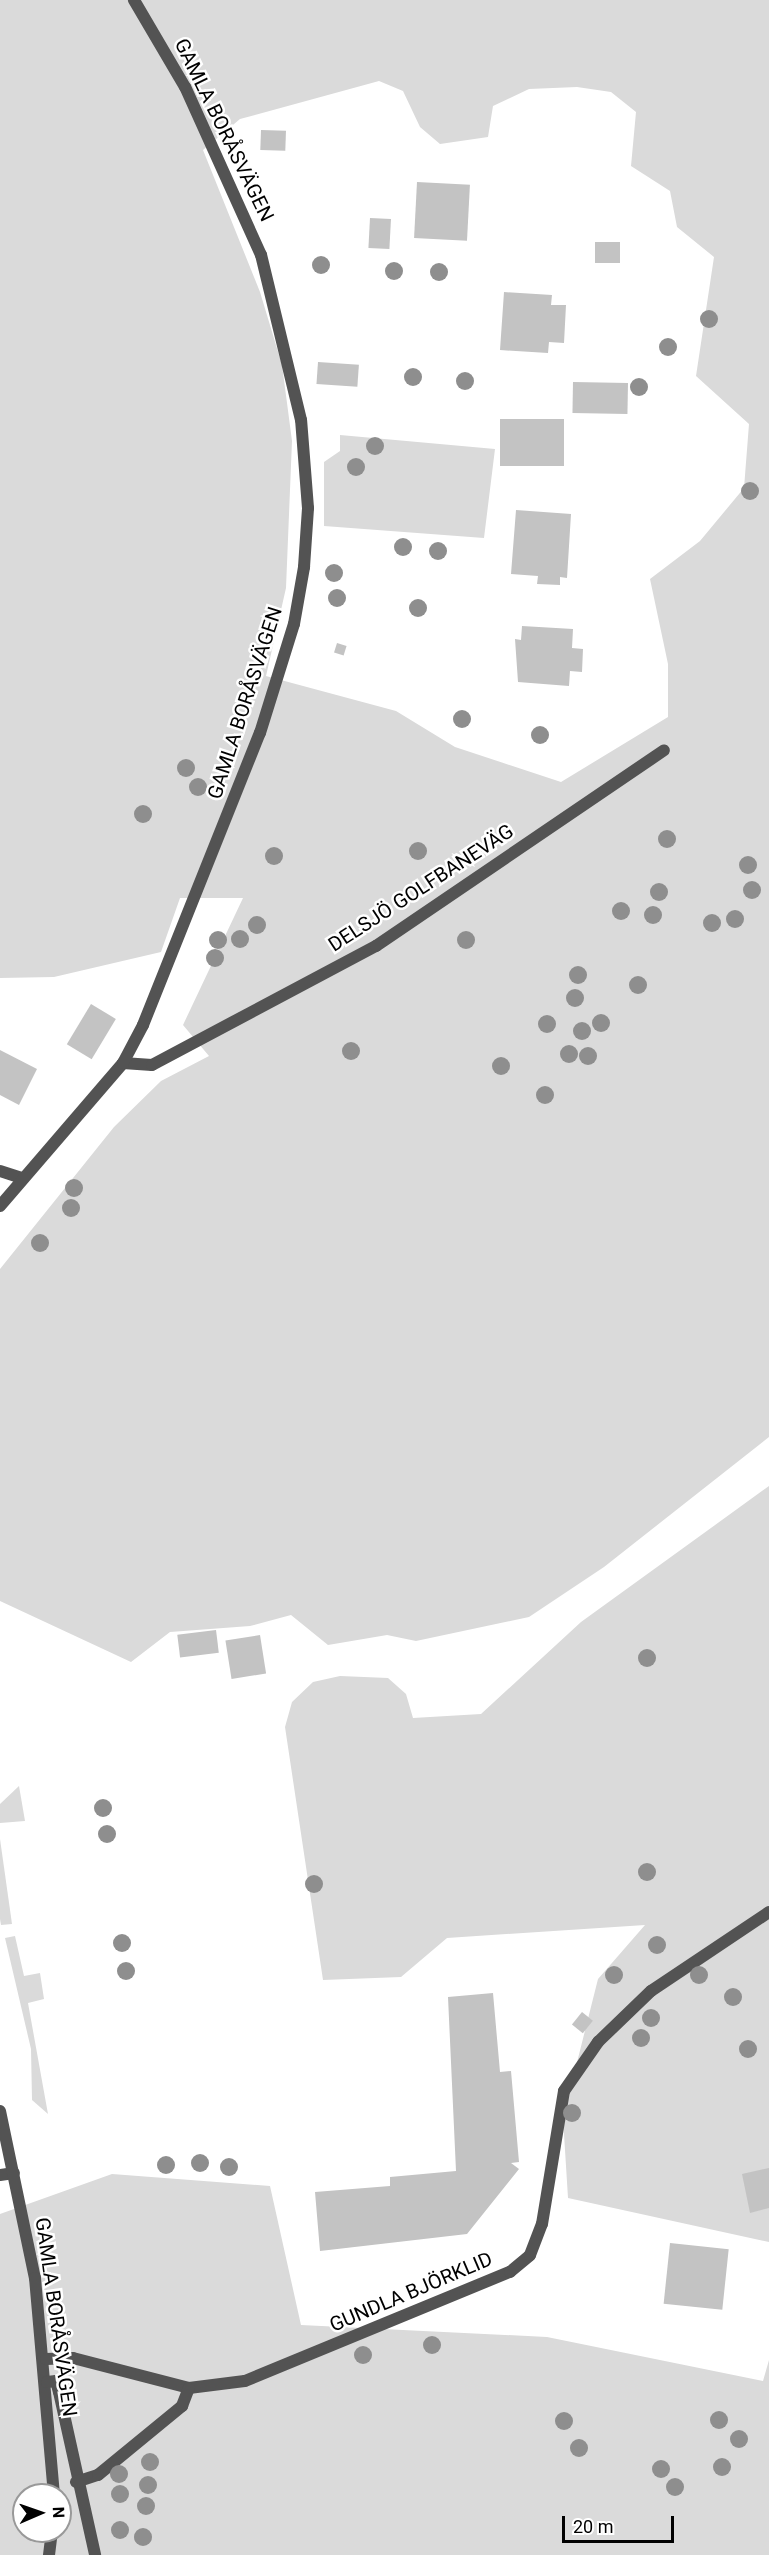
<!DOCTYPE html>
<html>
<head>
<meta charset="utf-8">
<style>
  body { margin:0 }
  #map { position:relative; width:769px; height:2555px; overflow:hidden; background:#fff; font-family:Roboto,sans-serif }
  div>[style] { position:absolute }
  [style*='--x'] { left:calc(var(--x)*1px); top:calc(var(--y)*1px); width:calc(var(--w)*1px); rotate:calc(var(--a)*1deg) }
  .green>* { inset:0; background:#dadada }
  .building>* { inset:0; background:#c3c3c3; transform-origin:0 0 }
  .lane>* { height:12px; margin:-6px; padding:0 6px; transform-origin:6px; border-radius:6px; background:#535353 }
  .street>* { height:12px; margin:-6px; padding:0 6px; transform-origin:6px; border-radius:6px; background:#535353 }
  .trees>* { width:18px; height:18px; margin:-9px; border-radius:50%; background:#8e8e8e }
  span { translate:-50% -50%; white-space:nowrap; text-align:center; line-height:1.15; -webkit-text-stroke:5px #fff; paint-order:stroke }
  .street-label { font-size:20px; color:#000 }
  .north { position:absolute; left:12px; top:2483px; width:60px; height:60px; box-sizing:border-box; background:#fff; border:2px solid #999; border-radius:50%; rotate:88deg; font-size:16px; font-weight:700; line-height:24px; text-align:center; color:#000 }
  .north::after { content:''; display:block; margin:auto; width:21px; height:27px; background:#000; clip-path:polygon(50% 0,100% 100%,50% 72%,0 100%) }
  .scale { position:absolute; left:562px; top:2516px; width:112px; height:27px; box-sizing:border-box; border:3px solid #000; border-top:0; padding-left:8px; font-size:18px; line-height:21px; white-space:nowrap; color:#000; -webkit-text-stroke:4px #fff; paint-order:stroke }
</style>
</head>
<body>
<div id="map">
  <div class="green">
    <div style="clip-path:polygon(evenodd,0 0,769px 0,769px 1437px,604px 1567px,529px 1617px,416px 1641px,387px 1635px,328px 1645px,291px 1615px,250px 1626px,170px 1632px,131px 1662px,0 1601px,0 1269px,114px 1127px,161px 1081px,209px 1056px,183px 1025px,243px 898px,180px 898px,161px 952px,54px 977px,0 978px,0 0,379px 81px,403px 91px,420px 127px,440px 144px,488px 137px,493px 106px,529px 89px,577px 87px,611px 92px,636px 112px,631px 166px,670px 191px,677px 227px,714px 257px,696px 376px,749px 424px,744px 488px,700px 541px,650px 579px,668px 664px,668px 717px,561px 782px,455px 747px,396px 711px,266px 676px,286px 588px,292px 441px,282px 365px,260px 292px,203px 150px,240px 119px,379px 81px)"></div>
    <div style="clip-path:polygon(340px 435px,495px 449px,484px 538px,324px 526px,324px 462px,340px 451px)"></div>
    <div style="clip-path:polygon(769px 1486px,769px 2242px,568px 2198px,563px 2118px,598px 1979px,645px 1925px,447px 1938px,401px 1977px,323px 1980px,285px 1727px,292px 1702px,313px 1682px,340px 1676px,388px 1678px,406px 1694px,413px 1718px,481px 1714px,581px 1622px)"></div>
    <div style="clip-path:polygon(19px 1786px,25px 1821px,0 1823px,0 1804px)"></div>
    <div style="clip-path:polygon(0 1839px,12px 1924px,1px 1925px,0 1919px)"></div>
    <div style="clip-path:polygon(15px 1936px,24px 1976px,40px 1973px,44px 1999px,28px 2003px,48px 2114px,32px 2100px,31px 2049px,5px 1938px)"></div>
    <div style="clip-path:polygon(evenodd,112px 2174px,270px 2186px,301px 2325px,547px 2337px,763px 2381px,769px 2360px,769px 2555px,0 2555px,0 2214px,112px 2174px,24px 2495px,60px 2495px,60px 2531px,24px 2531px,24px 2495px)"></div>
  </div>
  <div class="building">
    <div style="left:261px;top:130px;width:25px;height:20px;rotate:2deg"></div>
    <div style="left:417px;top:182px;width:53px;height:56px;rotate:3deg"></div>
    <div style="left:370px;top:218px;width:21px;height:30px;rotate:3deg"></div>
    <div style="left:595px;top:242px;width:25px;height:21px"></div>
    <div style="clip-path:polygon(504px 292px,552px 295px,551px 305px,566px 305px,564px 343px,549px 342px,548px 353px,500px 350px)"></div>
    <div style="left:318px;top:362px;width:41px;height:22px;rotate:4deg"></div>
    <div style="left:573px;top:382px;width:55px;height:31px;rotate:1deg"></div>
    <div style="left:500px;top:419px;width:64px;height:47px"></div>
    <div style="clip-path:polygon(516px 510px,571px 514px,567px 578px,560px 577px,560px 585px,537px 584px,538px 576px,511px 574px)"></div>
    <div style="clip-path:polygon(522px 626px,573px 629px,572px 648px,583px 649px,582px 672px,570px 671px,569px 686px,518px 682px,515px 639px,521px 640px)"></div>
    <div style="left:337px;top:643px;width:10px;height:10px;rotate:17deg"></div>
    <div style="left:91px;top:1004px;width:29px;height:47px;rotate:31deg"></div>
    <div style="clip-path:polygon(0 1050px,37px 1069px,19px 1105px,0 1095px)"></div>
    <div style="left:216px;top:1630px;width:23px;height:39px;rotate:83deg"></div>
    <div style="left:260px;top:1635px;width:39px;height:35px;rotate:81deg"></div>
    <div style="clip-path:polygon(493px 1993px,500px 2072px,511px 2071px,519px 2162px,511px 2163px,519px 2169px,467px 2234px,320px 2251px,315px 2192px,390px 2186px,390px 2177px,456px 2171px,448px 1997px)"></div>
    <div style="left:582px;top:2012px;width:14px;height:16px;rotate:39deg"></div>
    <div style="clip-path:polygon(769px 2168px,769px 2208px,750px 2213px,742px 2174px)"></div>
    <div style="left:670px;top:2243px;width:59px;height:61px;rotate:6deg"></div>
  </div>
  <div class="lane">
    <div style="--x:0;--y:2175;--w:14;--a:-8"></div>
  </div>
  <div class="street">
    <div style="--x:123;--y:1063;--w:29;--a:4"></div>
    <div style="--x:152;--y:1065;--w:254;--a:-28"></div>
    <div style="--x:376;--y:946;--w:348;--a:-34.2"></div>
    <div style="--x:0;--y:1171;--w:22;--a:18"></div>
    <div style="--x:0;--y:1206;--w:189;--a:-49.3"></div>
    <div style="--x:123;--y:1063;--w:43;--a:-62.2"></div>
    <div style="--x:143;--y:1025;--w:315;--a:-68.2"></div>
    <div style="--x:260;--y:733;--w:114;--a:-72.7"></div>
    <div style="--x:294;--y:624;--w:58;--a:-80"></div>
    <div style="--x:304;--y:567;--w:59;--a:-86.1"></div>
    <div style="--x:308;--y:508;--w:88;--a:-94.5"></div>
    <div style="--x:301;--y:420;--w:170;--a:-103.6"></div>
    <div style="--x:261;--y:255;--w:184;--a:-114.3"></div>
    <div style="--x:185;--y:87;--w:101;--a:-120.4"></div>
    <div style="--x:0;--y:2111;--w:171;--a:78.2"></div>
    <div style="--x:35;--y:2278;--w:218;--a:85"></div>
    <div style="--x:46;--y:2359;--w:27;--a:-2"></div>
    <div style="--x:73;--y:2358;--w:120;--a:14.5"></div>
    <div style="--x:189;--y:2388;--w:56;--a:-7.1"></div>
    <div style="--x:245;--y:2381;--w:287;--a:-22.4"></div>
    <div style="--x:510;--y:2272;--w:26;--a:-40"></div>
    <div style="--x:530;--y:2255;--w:33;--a:-69"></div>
    <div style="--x:542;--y:2224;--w:135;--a:-80.6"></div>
    <div style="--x:564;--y:2091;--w:60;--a:-55.2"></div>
    <div style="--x:598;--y:2042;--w:74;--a:-43.9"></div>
    <div style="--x:651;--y:1991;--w:142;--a:-33.8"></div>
    <div style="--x:47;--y:2382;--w:9;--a:-6"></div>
    <div style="--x:56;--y:2381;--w:11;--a:75"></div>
    <div style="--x:59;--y:2392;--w:167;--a:77.5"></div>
    <div style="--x:76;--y:2482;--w:23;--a:-18"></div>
    <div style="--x:98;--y:2475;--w:109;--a:-39.4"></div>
    <div style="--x:182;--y:2406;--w:19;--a:-69"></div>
    <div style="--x:49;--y:2555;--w:24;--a:-83"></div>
  </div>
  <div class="trees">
    <div style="left:321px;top:265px"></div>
    <div style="left:394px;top:271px"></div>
    <div style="left:439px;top:272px"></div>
    <div style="left:709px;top:319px"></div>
    <div style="left:668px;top:347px"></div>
    <div style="left:413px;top:377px"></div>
    <div style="left:465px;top:381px"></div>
    <div style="left:639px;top:387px"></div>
    <div style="left:375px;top:446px"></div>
    <div style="left:356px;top:467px"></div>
    <div style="left:750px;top:491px"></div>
    <div style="left:403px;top:547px"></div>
    <div style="left:438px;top:551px"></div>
    <div style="left:334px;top:573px"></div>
    <div style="left:337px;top:598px"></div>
    <div style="left:418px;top:608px"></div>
    <div style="left:462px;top:719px"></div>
    <div style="left:540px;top:735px"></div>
    <div style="left:186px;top:768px"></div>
    <div style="left:198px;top:787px"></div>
    <div style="left:143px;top:814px"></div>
    <div style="left:667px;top:839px"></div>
    <div style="left:418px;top:851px"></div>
    <div style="left:274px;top:856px"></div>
    <div style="left:748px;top:865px"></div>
    <div style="left:752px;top:890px"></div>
    <div style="left:659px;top:892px"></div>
    <div style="left:621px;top:911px"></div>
    <div style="left:653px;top:915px"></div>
    <div style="left:735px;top:919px"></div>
    <div style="left:712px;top:923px"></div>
    <div style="left:257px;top:925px"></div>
    <div style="left:240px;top:939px"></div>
    <div style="left:218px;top:940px"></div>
    <div style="left:466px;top:940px"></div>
    <div style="left:215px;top:958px"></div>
    <div style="left:578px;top:975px"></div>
    <div style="left:638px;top:985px"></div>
    <div style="left:575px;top:998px"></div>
    <div style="left:601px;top:1023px"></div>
    <div style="left:547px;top:1024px"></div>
    <div style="left:582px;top:1031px"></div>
    <div style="left:351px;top:1051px"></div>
    <div style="left:569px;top:1054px"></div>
    <div style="left:588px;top:1056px"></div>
    <div style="left:501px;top:1066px"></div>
    <div style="left:545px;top:1095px"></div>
    <div style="left:74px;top:1188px"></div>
    <div style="left:71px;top:1208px"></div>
    <div style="left:40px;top:1243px"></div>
    <div style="left:647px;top:1658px"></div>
    <div style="left:103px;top:1808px"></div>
    <div style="left:107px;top:1834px"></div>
    <div style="left:647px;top:1872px"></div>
    <div style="left:314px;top:1884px"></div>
    <div style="left:122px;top:1943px"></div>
    <div style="left:657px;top:1945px"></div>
    <div style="left:126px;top:1971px"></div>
    <div style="left:614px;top:1975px"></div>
    <div style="left:699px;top:1975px"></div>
    <div style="left:733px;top:1997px"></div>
    <div style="left:651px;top:2018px"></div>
    <div style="left:641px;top:2038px"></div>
    <div style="left:748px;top:2049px"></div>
    <div style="left:572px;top:2113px"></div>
    <div style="left:200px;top:2163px"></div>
    <div style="left:166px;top:2165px"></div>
    <div style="left:229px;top:2167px"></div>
    <div style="left:432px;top:2345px"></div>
    <div style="left:363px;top:2355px"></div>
    <div style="left:719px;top:2420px"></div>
    <div style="left:564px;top:2421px"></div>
    <div style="left:739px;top:2439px"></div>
    <div style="left:579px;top:2448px"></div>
    <div style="left:150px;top:2462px"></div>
    <div style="left:722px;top:2467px"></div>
    <div style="left:661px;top:2469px"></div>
    <div style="left:119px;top:2474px"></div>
    <div style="left:148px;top:2485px"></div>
    <div style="left:675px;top:2487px"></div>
    <div style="left:120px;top:2494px"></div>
    <div style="left:146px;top:2506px"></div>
    <div style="left:120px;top:2530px"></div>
    <div style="left:143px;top:2537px"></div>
  </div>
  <div class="street-label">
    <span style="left:224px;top:130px;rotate:64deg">GAMLA BORÅSVÄGEN</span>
    <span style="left:245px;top:703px;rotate:-72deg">GAMLA BORÅSVÄGEN</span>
    <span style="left:421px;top:888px;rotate:-33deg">DELSJÖ GOLFBANEVÄG</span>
    <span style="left:411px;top:2292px;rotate:-23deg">GUNDLA BJÖRKLID</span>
    <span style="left:56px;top:2317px;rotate:82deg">GAMLA BORÅSVÄGEN</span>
  </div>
  <div class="north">N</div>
  <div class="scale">20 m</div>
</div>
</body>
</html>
